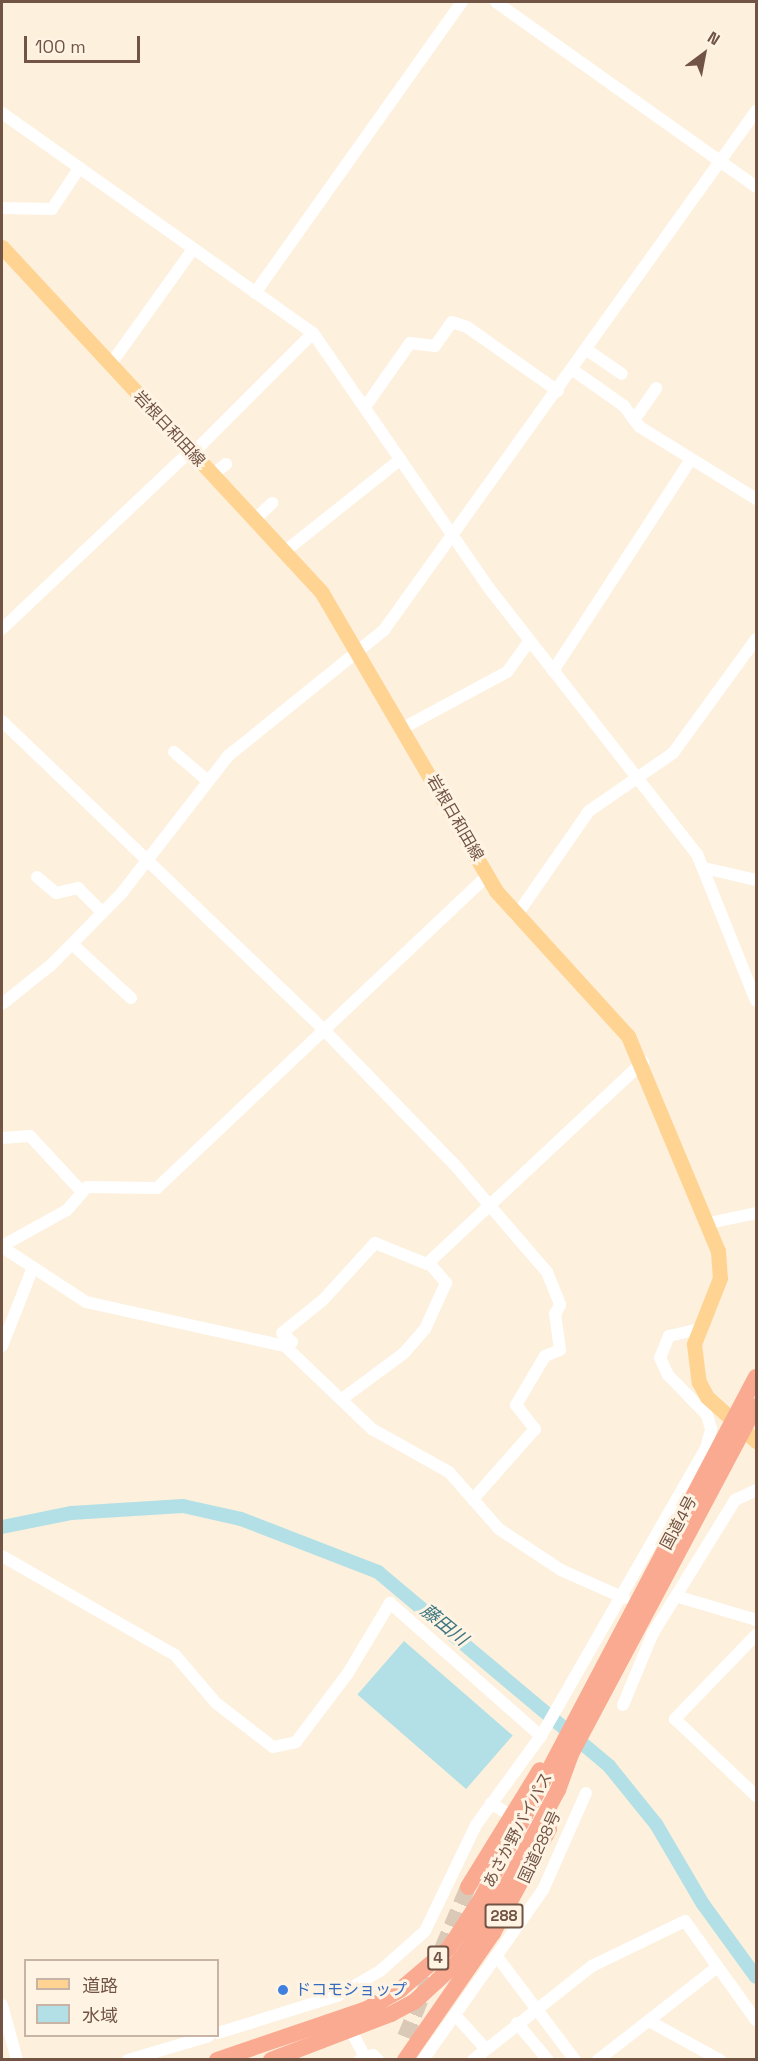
<!DOCTYPE html>
<html>
<head>
<meta charset="utf-8">
<style>
  body { margin:0 }
  #map { position:relative; width:758px; height:2061px; overflow:hidden; background:#fdf0dd; font-family:"Space Grotesk","Noto Sans JP",sans-serif }
  div>[style] { position:absolute }
  [style*='--x'] { left:calc(var(--x)*1px); top:calc(var(--y)*1px); width:calc(var(--w)*1px); rotate:calc(var(--a)*1deg) }
  .water>* { inset:0; background:#b2e0e6; transform-origin:0 0 }
  .river>* { height:14px; margin:-7px; padding:0 7px; transform-origin:7px; border-radius:7px; background:#b2e0e6 }
  .highway-tunnel>* { height:16px; margin-top:-8px; transform-origin:0; background:repeating-linear-gradient(90deg,#dac9b7 0 16px,transparent 0 24px) }
  .minor>* { height:12px; margin:-6px; padding:0 6px; transform-origin:6px; border-radius:6px; background:#fff }
  .major>* { height:15px; margin:-7.5px; padding:0 7.5px; transform-origin:7.5px; border-radius:7.5px; background:#ffd492 }
  .highway>* { height:16px; margin:-8px; padding:0 8px; transform-origin:8px; border-radius:8px; background:#faaa91 }
  .dots>* { width:16px; height:16px; translate:-50% -50%; box-sizing:border-box; border:3px solid #fff4e4; border-radius:50% }
  span { translate:-50% -50%; white-space:nowrap; text-align:center; line-height:1.15; -webkit-text-stroke:6px #fff4e4; paint-order:stroke }
  .shield-label span { padding:2px 4px; background:#fff4e4; border:2px solid; border-radius:4px; -webkit-text-stroke-width:0 }
  .shield-label { font-size:15px; color:#725445; font-weight:700 }
  .street-label { font-size:16px; color:#725445 }
  .shop-label { font-size:16px; color:#366cbe }
  .left { translate:0 -50%; text-align:left }
  .water-label { font-size:18px; color:#3c7780; font-style:italic }
  .frame { position:absolute; inset:0; border:3px solid #725445; pointer-events:none }
  .legend { position:absolute; left:24px; top:1959px; width:195px; height:78px; box-sizing:border-box; background:#fff4e4; border:2px solid #c7b4a4; margin:0; padding:8px 10px; list-style:none; font-size:18px; color:#725445 }
  .legend li { display:flex; align-items:center; gap:12px; height:30px }
  .legend b { width:30px; border:2px solid #c7b4a4 }
  .north { position:absolute; left:674px; top:24px; width:60px; height:60px; -webkit-text-stroke:4px #fff4e4; paint-order:stroke; rotate:32deg; font-size:16px; font-weight:700; line-height:24px; text-align:center; color:#725445 }
  .north::after { content:''; display:block; margin:auto; width:21px; height:27px; background:#725445; clip-path:polygon(50% 0,100% 100%,50% 72%,0 100%) }
  .scale { position:absolute; left:24px; top:36px; width:116px; height:27px; box-sizing:border-box; border:3px solid #725445; border-top:0; padding-left:8px; font-size:18px; line-height:21px; white-space:nowrap; color:#725445; -webkit-text-stroke:4px #fff4e4; paint-order:stroke }
</style>
</head>
<body>
<div id="map">
  <div class="water">
    <div style="left:404px;top:1641px;width:144px;height:71px;rotate:41deg"></div>
  </div>
  <div class="river">
    <div style="--x:2;--y:1527;--w:70;--a:-11.5"></div>
    <div style="--x:71;--y:1513;--w:112;--a:-3.6"></div>
    <div style="--x:183;--y:1506;--w:59;--a:12.6"></div>
    <div style="--x:241;--y:1519;--w:147;--a:21.1"></div>
    <div style="--x:378;--y:1572;--w:302;--a:40"></div>
    <div style="--x:609;--y:1766;--w:75;--a:51"></div>
    <div style="--x:656;--y:1824;--w:93;--a:59.6"></div>
    <div style="--x:703;--y:1904;--w:90;--a:54"></div>
  </div>
  <div class="highway-tunnel">
    <div style="--x:405;--y:2037;--w:163;--a:-67.2"></div>
  </div>
  <div class="minor">
    <div style="--x:496;--y:2;--w:319;--a:35.4"></div>
    <div style="--x:2;--y:113;--w:381;--a:35.3"></div>
    <div style="--x:313;--y:333;--w:315;--a:55.4"></div>
    <div style="--x:492;--y:592;--w:333;--a:52"></div>
    <div style="--x:697;--y:854;--w:158;--a:68.1"></div>
    <div style="--x:2;--y:208;--w:50;--a:1.1"></div>
    <div style="--x:52;--y:209;--w:50;--a:-56.3"></div>
    <div style="--x:255;--y:293;--w:357;--a:-54.6"></div>
    <div style="--x:587;--y:350;--w:42;--a:34.4"></div>
    <div style="--x:110;--y:365;--w:143;--a:-54.4"></div>
    <div style="--x:573;--y:370;--w:62;--a:35.2"></div>
    <div style="--x:624;--y:406;--w:26;--a:53"></div>
    <div style="--x:640;--y:427;--w:137;--a:31.8"></div>
    <div style="--x:365;--y:407;--w:78;--a:-54.9"></div>
    <div style="--x:410;--y:343;--w:25;--a:7"></div>
    <div style="--x:435;--y:346;--w:29;--a:-55"></div>
    <div style="--x:452;--y:322;--w:16;--a:18"></div>
    <div style="--x:467;--y:327;--w:111;--a:35.1"></div>
    <div style="--x:634;--y:420;--w:39;--a:-55"></div>
    <div style="--x:192;--y:454;--w:171;--a:-45"></div>
    <div style="--x:212;--y:475;--w:18;--a:-38"></div>
    <div style="--x:254;--y:520;--w:25;--a:-43"></div>
    <div style="--x:284;--y:552;--w:149;--a:-38.5"></div>
    <div style="--x:2;--y:629;--w:259;--a:-43.4"></div>
    <div style="--x:553;--y:671;--w:253;--a:-56.9"></div>
    <div style="--x:2;--y:721;--w:445;--a:43.8"></div>
    <div style="--x:323;--y:1029;--w:188;--a:45.9"></div>
    <div style="--x:454;--y:1164;--w:143;--a:49.3"></div>
    <div style="--x:547;--y:1272;--w:35;--a:68"></div>
    <div style="--x:560;--y:1305;--w:10;--a:119"></div>
    <div style="--x:555;--y:1314;--w:36;--a:82"></div>
    <div style="--x:560;--y:1350;--w:16;--a:158"></div>
    <div style="--x:545;--y:1356;--w:57;--a:120.6"></div>
    <div style="--x:516;--y:1405;--w:31;--a:52"></div>
    <div style="--x:535;--y:1429;--w:94;--a:131.5"></div>
    <div style="--x:403;--y:728;--w:118;--a:-28.3"></div>
    <div style="--x:507;--y:672;--w:37;--a:-54"></div>
    <div style="--x:174;--y:752;--w:45;--a:40.5"></div>
    <div style="--x:704;--y:868;--w:53;--a:13"></div>
    <div style="--x:37;--y:877;--w:25;--a:40"></div>
    <div style="--x:56;--y:893;--w:23;--a:-13"></div>
    <div style="--x:78;--y:888;--w:35;--a:45"></div>
    <div style="--x:516;--y:916;--w:128;--a:-55.2"></div>
    <div style="--x:589;--y:811;--w:102;--a:-34.6"></div>
    <div style="--x:673;--y:753;--w:141;--a:-53.9"></div>
    <div style="--x:72;--y:944;--w:80;--a:42.5"></div>
    <div style="--x:2;--y:1004;--w:63;--a:-38.5"></div>
    <div style="--x:51;--y:965;--w:100;--a:-45.4"></div>
    <div style="--x:121;--y:894;--w:175;--a:-52.2"></div>
    <div style="--x:228;--y:756;--w:201;--a:-38.9"></div>
    <div style="--x:384;--y:630;--w:639;--a:-54.37"></div>
    <div style="--x:2;--y:1138;--w:28;--a:-4"></div>
    <div style="--x:30;--y:1136;--w:76;--a:47.1"></div>
    <div style="--x:709;--y:1223;--w:48;--a:-12"></div>
    <div style="--x:2;--y:1246;--w:74;--a:-29"></div>
    <div style="--x:67;--y:1210;--w:30;--a:-49"></div>
    <div style="--x:87;--y:1187;--w:70;--a:0.8"></div>
    <div style="--x:157;--y:1188;--w:454;--a:-43.4"></div>
    <div style="--x:2;--y:1247;--w:100;--a:33.2"></div>
    <div style="--x:86;--y:1302;--w:204;--a:12.5"></div>
    <div style="--x:285;--y:1346;--w:120;--a:43.7"></div>
    <div style="--x:372;--y:1429;--w:88;--a:29.2"></div>
    <div style="--x:449;--y:1472;--w:76;--a:48.7"></div>
    <div style="--x:499;--y:1529;--w:74;--a:33.5"></div>
    <div style="--x:561;--y:1570;--w:69;--a:24"></div>
    <div style="--x:2;--y:1346;--w:82;--a:-68.5"></div>
    <div style="--x:285;--y:1346;--w:8;--a:-30"></div>
    <div style="--x:292;--y:1342;--w:13;--a:-138"></div>
    <div style="--x:282;--y:1333;--w:53;--a:-38.8"></div>
    <div style="--x:323;--y:1300;--w:77;--a:-47.6"></div>
    <div style="--x:375;--y:1243;--w:56;--a:22"></div>
    <div style="--x:427;--y:1264;--w:296;--a:-43.1"></div>
    <div style="--x:342;--y:1399;--w:77;--a:-36.6"></div>
    <div style="--x:404;--y:1353;--w:32;--a:-49"></div>
    <div style="--x:425;--y:1329;--w:51;--a:-65.5"></div>
    <div style="--x:446;--y:1283;--w:26;--a:-130"></div>
    <div style="--x:2;--y:1556;--w:199;--a:29.8"></div>
    <div style="--x:175;--y:1655;--w:63;--a:49.5"></div>
    <div style="--x:216;--y:1703;--w:72;--a:37.7"></div>
    <div style="--x:273;--y:1747;--w:24;--a:-12"></div>
    <div style="--x:296;--y:1742;--w:86;--a:-53"></div>
    <div style="--x:348;--y:1673;--w:82;--a:-59"></div>
    <div style="--x:390;--y:1603;--w:201;--a:41.4"></div>
    <div style="--x:679;--y:1597;--w:80;--a:16.6"></div>
    <div style="--x:756;--y:1635;--w:117;--a:134"></div>
    <div style="--x:675;--y:1719;--w:112;--a:43.5"></div>
    <div style="--x:623;--y:1705;--w:78;--a:-67.4"></div>
    <div style="--x:653;--y:1633;--w:156;--a:-58.3"></div>
    <div style="--x:735;--y:1500;--w:23;--a:-25"></div>
    <div style="--x:491;--y:1803;--w:17;--a:33"></div>
    <div style="--x:498;--y:1958;--w:128;--a:53"></div>
    <div style="--x:2;--y:2005;--w:57;--a:74.7"></div>
    <div style="--x:456;--y:2016;--w:43;--a:47.8"></div>
    <div style="--x:649;--y:2021;--w:81;--a:28.8"></div>
    <div style="--x:517;--y:2023;--w:48;--a:50"></div>
    <div style="--x:218;--y:2033;--w:125;--a:-17.3"></div>
    <div style="--x:337;--y:1996;--w:50;--a:-30.2"></div>
    <div style="--x:380;--y:1971;--w:60;--a:-41.6"></div>
    <div style="--x:425;--y:1931;--w:118;--a:-64.3"></div>
    <div style="--x:476;--y:1825;--w:110;--a:-53.9"></div>
    <div style="--x:541;--y:1736;--w:332;--a:-60.2"></div>
    <div style="--x:706;--y:1448;--w:20;--a:-75"></div>
    <div style="--x:711;--y:1429;--w:15;--a:-106"></div>
    <div style="--x:707;--y:1415;--w:56;--a:-134.3"></div>
    <div style="--x:668;--y:1375;--w:19;--a:-115"></div>
    <div style="--x:660;--y:1358;--w:24;--a:-68"></div>
    <div style="--x:669;--y:1336;--w:31;--a:-13"></div>
    <div style="--x:353;--y:2034;--w:27;--a:63"></div>
    <div style="--x:128;--y:2060;--w:84;--a:-16.5"></div>
    <div style="--x:360;--y:2060;--w:14;--a:-21"></div>
    <div style="--x:373;--y:2055;--w:7;--a:45"></div>
    <div style="--x:423;--y:2060;--w:208;--a:-54.8"></div>
    <div style="--x:543;--y:1890;--w:106;--a:-66.1"></div>
    <div style="--x:473;--y:2060;--w:152;--a:-38.3"></div>
    <div style="--x:592;--y:1966;--w:103;--a:-25.8"></div>
    <div style="--x:685;--y:1921;--w:122;--a:54.4"></div>
    <div style="--x:598;--y:2060;--w:150;--a:-37.9"></div>
  </div>
  <div class="major">
    <div style="--x:2;--y:247;--w:471;--a:47.2"></div>
    <div style="--x:322;--y:593;--w:345;--a:59.7"></div>
    <div style="--x:496;--y:891;--w:196;--a:47.7"></div>
    <div style="--x:628;--y:1036;--w:233;--a:67.3"></div>
    <div style="--x:718;--y:1251;--w:27;--a:86"></div>
    <div style="--x:720;--y:1278;--w:71;--a:111.5"></div>
    <div style="--x:694;--y:1344;--w:38;--a:83"></div>
    <div style="--x:699;--y:1382;--w:17;--a:62"></div>
    <div style="--x:707;--y:1397;--w:66;--a:41.9"></div>
  </div>
  <div class="highway">
    <div style="--x:468;--y:1887;--w:137;--a:-58.4"></div>
    <div style="--x:217;--y:2060;--w:158;--a:-18.8"></div>
    <div style="--x:367;--y:2009;--w:39;--a:-30"></div>
    <div style="--x:401;--y:1989;--w:63;--a:-40.5"></div>
    <div style="--x:449;--y:1948;--w:59;--a:-56.9"></div>
    <div style="--x:481;--y:1899;--w:590;--a:-62.22"></div>
    <div style="--x:271;--y:2060;--w:129;--a:-21"></div>
    <div style="--x:391;--y:2014;--w:26;--a:-28"></div>
    <div style="--x:414;--y:2002;--w:64;--a:-42.5"></div>
    <div style="--x:461;--y:1959;--w:87;--a:-58.1"></div>
    <div style="--x:507;--y:1885;--w:108;--a:-61.8"></div>
    <div style="--x:558;--y:1790;--w:38;--a:-70"></div>
    <div style="--x:571;--y:1754;--w:394;--a:-62"></div>
    <div style="--x:405;--y:2060;--w:155;--a:-55.3"></div>
    <div style="--x:493;--y:1933;--w:118;--a:-61.7"></div>
  </div>
  <div class="dots">
    <div style="left:283px;top:1990px;background:#3f7fe0"></div>
  </div>
  <div class="shield-label">
    <span style="left:504px;top:1916px">288</span>
    <span style="left:438px;top:1958px">4</span>
  </div>
  <div class="street-label">
    <span style="left:169px;top:429px;rotate:47deg">岩根日和田線</span>
    <span style="left:455px;top:818px;rotate:60deg">岩根日和田線</span>
    <span style="left:679px;top:1523px;rotate:-62deg">国道4号</span>
    <span style="left:518px;top:1830px;rotate:-62deg">あさか野バイパス</span>
    <span style="left:540px;top:1847px;rotate:-65deg">国道288号</span>
  </div>
  <div class="shop-label">
    <span class="left" style="left:295px;top:1990px">ドコモショップ</span>
  </div>
  <div class="water-label">
    <span style="left:444px;top:1625px;rotate:39deg">藤田川</span>
  </div>
  <div class="frame"></div>
  <ul class="legend">
  <li><b style="height:8px;background:#ffd492"></b>道路</li>
  <li><b style="height:16px;background:#b2e0e6"></b>水域</li>
  </ul>
  <div class="north">N</div>
  <div class="scale">100 m</div>
</div>
</body>
</html>
